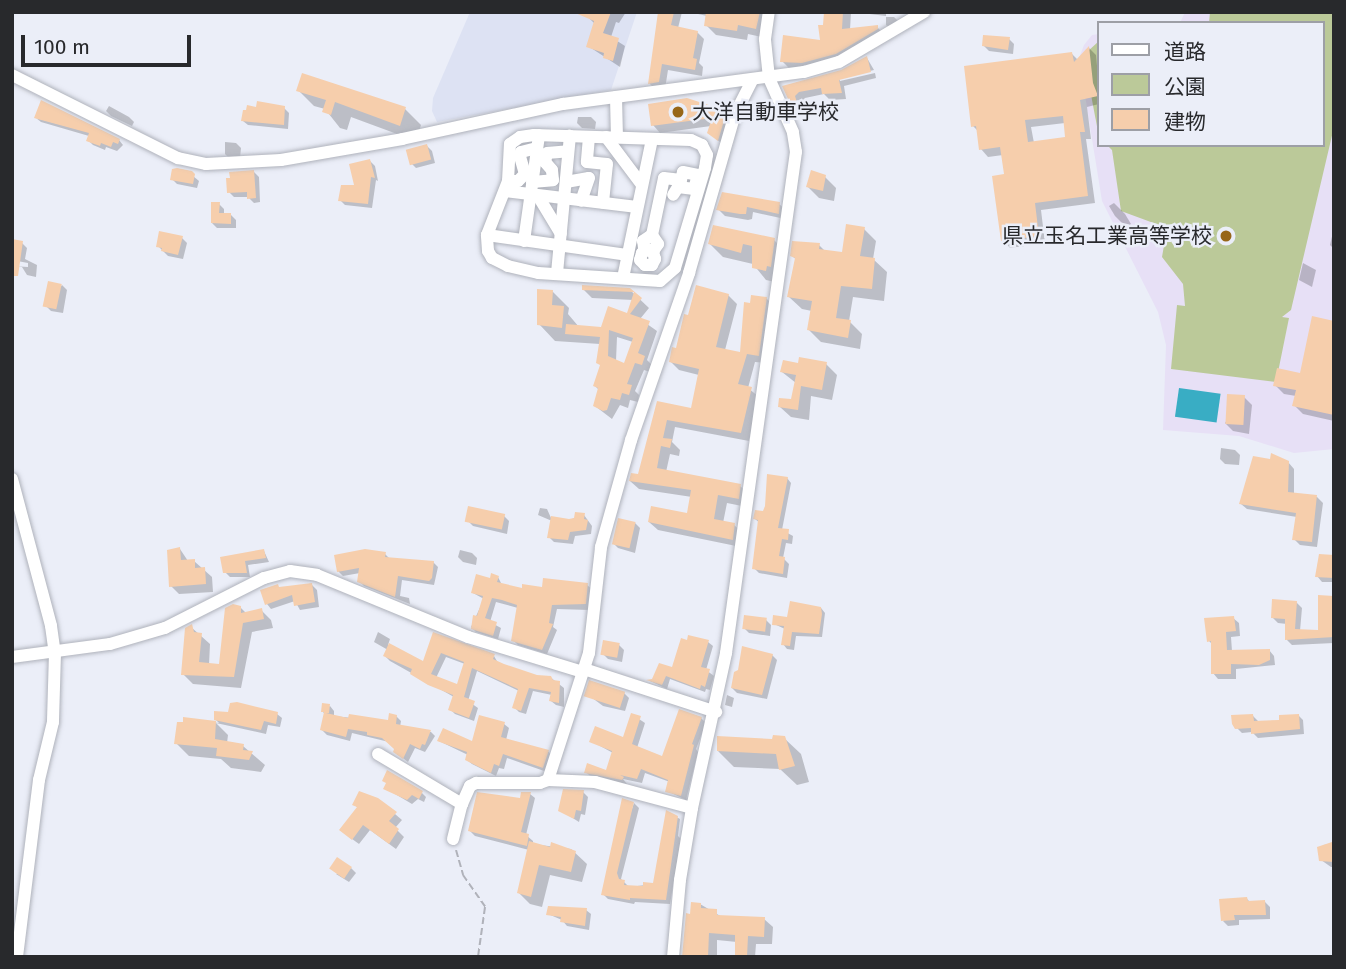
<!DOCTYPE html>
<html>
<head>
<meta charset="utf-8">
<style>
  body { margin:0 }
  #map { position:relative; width:1346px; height:969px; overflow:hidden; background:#ebeef8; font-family:"Fira Sans","Noto Sans JP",sans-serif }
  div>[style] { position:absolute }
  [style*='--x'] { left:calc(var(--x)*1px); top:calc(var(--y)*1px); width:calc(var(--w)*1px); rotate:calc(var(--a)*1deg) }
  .built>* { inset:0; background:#dde2f3 }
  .education>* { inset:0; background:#e7e0f6 }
  .green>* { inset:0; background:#bbc999 }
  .water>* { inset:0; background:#39adc4; transform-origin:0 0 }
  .shadow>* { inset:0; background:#0003 }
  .building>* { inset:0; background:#f6ceac; transform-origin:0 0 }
  .path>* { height:2px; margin-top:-1px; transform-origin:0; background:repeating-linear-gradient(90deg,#b0b2ba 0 7px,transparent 0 10.5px) }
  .roads { filter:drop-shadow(0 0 2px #afb2bb) drop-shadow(0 0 2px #afb2bb) }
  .minor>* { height:12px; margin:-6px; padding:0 6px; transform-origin:6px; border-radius:6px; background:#fff }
  .dots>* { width:19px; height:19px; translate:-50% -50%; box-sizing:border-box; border:4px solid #ebeef8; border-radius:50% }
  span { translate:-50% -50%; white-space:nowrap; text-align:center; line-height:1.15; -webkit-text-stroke:5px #ebeef8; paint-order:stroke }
  .poi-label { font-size:21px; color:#28292c }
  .left { translate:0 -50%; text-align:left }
  .right { translate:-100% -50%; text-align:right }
  .frame { position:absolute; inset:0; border:14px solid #28292c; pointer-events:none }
  .legend { position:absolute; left:1097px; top:21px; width:228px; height:126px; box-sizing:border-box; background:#ebeef8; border:2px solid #9d9fa6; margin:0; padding:9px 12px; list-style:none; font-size:21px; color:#28292c }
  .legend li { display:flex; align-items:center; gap:14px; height:35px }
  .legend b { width:35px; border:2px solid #9d9fa6 }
  .scale { position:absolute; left:21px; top:35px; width:170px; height:32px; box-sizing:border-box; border:4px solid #28292c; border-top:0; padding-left:9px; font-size:21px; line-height:24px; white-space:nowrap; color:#28292c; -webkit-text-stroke:5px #ebeef8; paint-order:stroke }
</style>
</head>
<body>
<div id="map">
  <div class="built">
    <div style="clip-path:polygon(470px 12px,637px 12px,611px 90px,437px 122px,432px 111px,433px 98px)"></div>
  </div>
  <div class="education">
    <div style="clip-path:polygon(1185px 12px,1334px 12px,1334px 449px,1294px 453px,1239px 436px,1163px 430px,1166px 345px,1158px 312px,1102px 201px,1079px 58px,1084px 45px,1092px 35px,1099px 34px,1099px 145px,1323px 145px,1323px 23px,1180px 23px)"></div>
  </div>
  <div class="green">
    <div style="clip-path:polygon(1210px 12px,1334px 12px,1334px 127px,1291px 310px,1282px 317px,1289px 318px,1276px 382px,1171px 369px,1177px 305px,1185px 306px,1183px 284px,1162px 257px,1167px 228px,1121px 211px,1112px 150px,1107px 145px,1323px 145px,1323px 23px,1209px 23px)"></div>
    <div style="clip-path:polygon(1099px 41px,1099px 137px,1085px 63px,1087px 52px)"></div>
  </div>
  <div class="water">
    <div style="left:1179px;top:388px;width:42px;height:29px;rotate:8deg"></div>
  </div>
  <div class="shadow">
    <div style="clip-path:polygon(591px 12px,626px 12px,619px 23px,616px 22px,611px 37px,625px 46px,620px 67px,588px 46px,595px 24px,589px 18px)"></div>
    <div style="clip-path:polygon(660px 12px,682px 12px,678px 28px,697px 32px,704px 39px,699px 63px,703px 67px,702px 76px,668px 70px,665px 89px,656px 90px,649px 83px)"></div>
    <div style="clip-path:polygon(689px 12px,763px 12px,766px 38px,748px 34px,747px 40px,716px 35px,706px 25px,707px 16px)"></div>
    <div style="clip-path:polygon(825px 12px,851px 12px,850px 30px,877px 27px,886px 36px,845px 62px,791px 70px,782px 61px,822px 42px)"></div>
    <div style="clip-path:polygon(853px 12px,886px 12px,886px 16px)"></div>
    <div style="clip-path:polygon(886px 17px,894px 17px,899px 22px,891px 29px,886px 25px)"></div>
    <div style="clip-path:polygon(1009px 39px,1014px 44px,1013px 54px,989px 51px,984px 46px)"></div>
    <div style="clip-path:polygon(evenodd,1089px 48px,1096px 55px,1099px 87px,1099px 104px,1087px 107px,1091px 139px,1086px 139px,1095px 203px,1041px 210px,1045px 243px,1010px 248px,1003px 240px,1006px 176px,1003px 155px,988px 157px,981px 149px,978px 131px,973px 126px,1072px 54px,1078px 60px,1089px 48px,1065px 123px,1067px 139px,1034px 143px,1031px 127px,1065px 123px)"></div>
    <div style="clip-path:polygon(867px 58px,874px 70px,839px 78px,840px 81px,875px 73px,876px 78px,844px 86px,846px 99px,830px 100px,824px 94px,805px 98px,800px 103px,805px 118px,802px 119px,796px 113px,784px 87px,842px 72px)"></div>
    <div style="clip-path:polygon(298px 90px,405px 109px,421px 125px,416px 141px,351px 117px,347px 130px,340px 128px,325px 109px,314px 106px)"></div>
    <div style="clip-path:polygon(109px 106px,129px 117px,134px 122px,132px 126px,111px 116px,106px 111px)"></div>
    <div style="clip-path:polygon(284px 108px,289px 113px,288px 129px,248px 125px,243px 121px)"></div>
    <div style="clip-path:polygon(724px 112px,732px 120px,726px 147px,709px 133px,711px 126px,660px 133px,653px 125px)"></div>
    <div style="clip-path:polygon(578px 117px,591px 117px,596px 122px,595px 129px,582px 128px,577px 123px)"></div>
    <div style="clip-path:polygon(36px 118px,119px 140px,123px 145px,117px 151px,106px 147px,105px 150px,93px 145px,88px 140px,89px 136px,41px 122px)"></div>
    <div style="clip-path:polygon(225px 142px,236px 143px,241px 148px,240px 158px,230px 159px,225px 154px)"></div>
    <div style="clip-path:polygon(427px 146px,432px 151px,435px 163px,416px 168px,411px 163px)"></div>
    <div style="clip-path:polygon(370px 161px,375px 166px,378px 181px,376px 180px,372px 208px,345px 205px,340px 200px,356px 187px)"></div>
    <div style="clip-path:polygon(254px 172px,259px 177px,260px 202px,254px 203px,248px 197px,234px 197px,229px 192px,231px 180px)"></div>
    <div style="clip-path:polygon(193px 176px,199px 181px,197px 188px,177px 184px,172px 179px)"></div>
    <div style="clip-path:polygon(825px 177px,836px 188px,834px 201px,819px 198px,808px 187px)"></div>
    <div style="clip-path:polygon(1114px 203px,1125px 214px,1131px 224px,1126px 227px,1115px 216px,1109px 206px)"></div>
    <div style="clip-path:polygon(219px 204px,224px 209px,224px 215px,231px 215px,236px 220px,236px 228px,217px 228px,212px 223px)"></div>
    <div style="clip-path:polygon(779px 204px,786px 210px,785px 219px,753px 212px,752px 219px,748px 220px,725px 216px,718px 209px)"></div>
    <div style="clip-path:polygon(1334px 228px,1334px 249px,1330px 245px)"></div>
    <div style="clip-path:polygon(864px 229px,876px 241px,873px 259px,887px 272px,884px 301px,853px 297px,849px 321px,862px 334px,860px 349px,821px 342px,809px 330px,812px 311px,802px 309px,789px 297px,797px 260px,792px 256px,819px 245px,826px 252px,843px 254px)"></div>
    <div style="clip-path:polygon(182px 238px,187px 243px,183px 259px,168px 256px,158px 246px)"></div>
    <div style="clip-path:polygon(774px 240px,787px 253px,779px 283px,766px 280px,753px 264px,723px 257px,710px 244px)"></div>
    <div style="clip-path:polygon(22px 243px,27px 248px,25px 259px,37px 265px,36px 277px,27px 275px,22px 267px,12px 266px,28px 267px,28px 263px,12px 260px)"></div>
    <div style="clip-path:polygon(1303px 263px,1316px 270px,1312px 287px,1299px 280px)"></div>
    <div style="clip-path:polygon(62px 285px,67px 290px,63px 313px,51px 311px,46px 306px)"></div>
    <div style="clip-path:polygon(evenodd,583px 289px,630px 290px,649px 308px,640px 319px,657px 331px,647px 360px,653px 366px,650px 372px,644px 370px,635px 391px,639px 395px,638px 402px,630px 400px,628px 408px,620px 405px,612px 419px,595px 406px,599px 390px,595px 386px,601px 366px,600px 344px,555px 341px,539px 324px,552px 291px,569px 308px,568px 314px,579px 327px,603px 329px,628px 315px,633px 300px,592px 298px,583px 289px,617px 337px,633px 342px,625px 365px,616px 361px,617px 337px)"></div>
    <div style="clip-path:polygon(728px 295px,737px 304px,725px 350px,742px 354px,766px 298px,775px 307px,767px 363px,755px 362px,748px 388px,759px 397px,749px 441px,675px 427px,672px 442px,680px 450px,679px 456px,670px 454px,666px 472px,740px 486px,749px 494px,747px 507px,727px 503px,723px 523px,734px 525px,743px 533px,741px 547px,658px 530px,649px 522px,688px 515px,692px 497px,639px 489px,630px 481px,640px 476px,658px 403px,692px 410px,699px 375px,679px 370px,671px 362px,677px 350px)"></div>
    <div style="clip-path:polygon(1334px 323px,1334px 421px,1303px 414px,1294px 405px,1296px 396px,1284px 394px,1275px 385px,1301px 375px)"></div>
    <div style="clip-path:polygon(826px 364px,837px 375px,832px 400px,811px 396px,809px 420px,791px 417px,780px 407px,793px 401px,796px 383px,782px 372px,800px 365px)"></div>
    <div style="clip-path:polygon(1244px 397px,1252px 405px,1249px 434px,1233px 431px,1225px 423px)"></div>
    <div style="clip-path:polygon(1221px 448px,1235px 450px,1240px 455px,1239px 465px,1225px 464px,1220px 459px)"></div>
    <div style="clip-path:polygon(1288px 462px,1294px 469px,1294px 494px,1317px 497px,1323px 503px,1317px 547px,1300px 545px,1294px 539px,1297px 517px,1247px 509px,1241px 504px)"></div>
    <div style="clip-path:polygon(787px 478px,791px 483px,782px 530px,793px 536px,792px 544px,786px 543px,783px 558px,789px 564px,787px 578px,759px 573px,754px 568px,760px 523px,755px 519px,765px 513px)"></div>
    <div style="clip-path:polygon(540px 508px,547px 509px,551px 518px,569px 520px,584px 515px,592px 526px,591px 534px,575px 536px,573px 544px,554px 542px,549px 537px,552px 521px,538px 515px)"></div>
    <div style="clip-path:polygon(504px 516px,509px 521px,507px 534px,473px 526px,468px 521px)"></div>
    <div style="clip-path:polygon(635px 523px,640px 528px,635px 553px,618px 548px,613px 543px)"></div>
    <div style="clip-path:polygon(180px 549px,188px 561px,194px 561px,212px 577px,213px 592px,179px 594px,171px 586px)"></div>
    <div style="clip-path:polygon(460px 550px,472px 553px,477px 558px,476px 565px,463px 562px,458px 557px)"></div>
    <div style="clip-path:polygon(264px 551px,269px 562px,248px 565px,250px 577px,230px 577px,225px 572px,222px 559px)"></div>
    <div style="clip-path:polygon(385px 554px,390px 559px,433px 562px,438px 567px,434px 585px,402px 580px,400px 596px,409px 598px,410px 604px,364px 586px,359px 581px,360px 573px,343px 576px,338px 571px)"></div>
    <div style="clip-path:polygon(1334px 558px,1334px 582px,1322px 582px,1317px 576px)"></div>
    <div style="clip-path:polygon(498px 577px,502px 585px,523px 590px,587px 585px,592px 589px,589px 610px,557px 609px,553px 627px,557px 630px,547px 654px,518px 645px,513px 640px,518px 608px,496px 602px,490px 622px,501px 628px,498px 639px,476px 632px,471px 627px,484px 599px,473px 593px)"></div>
    <div style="clip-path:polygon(312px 585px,317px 590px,319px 607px,300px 610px,295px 601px,271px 609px,267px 604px,280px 589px)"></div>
    <div style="clip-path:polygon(1334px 597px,1334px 643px,1292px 645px,1287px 640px,1287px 624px,1278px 623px,1273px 618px,1296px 602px,1302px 608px,1300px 631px,1319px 632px)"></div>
    <div style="clip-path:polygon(239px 606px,246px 613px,261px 610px,271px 620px,273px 628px,252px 632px,241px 688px,193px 684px,183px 674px,191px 627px,210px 644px,209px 665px,221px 666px)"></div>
    <div style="clip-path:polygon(821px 608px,825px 613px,822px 637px,796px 636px,794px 650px,787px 649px,783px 644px,785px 629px,774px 624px)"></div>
    <div style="clip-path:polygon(1233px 618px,1239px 623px,1240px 636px,1231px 637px,1232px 651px,1269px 650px,1274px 656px,1275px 665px,1236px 669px,1236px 679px,1218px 679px,1213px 673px,1213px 645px,1209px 641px)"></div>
    <div style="clip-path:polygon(766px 620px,771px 625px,770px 636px,749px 633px,744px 628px)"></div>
    <div style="clip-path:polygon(evenodd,378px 632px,390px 639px,388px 645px,424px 663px,434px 634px,494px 656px,498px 663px,537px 677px,550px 677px,564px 688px,564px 707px,556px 705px,551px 701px,552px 695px,533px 691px,526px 714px,519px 712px,514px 707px,519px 691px,477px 671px,468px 701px,478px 708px,474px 721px,455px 714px,450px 709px,454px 697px,390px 661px,385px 656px,388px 650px,374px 642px,378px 632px,446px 657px,465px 664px,458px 686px,436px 678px,446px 657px)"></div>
    <div style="clip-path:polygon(708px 642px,713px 646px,706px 670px,714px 676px,710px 690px,706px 689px,705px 692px,670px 679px,667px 689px,650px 681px,673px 669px)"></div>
    <div style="clip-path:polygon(619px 645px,624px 650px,622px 662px,608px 659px,603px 654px)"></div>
    <div style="clip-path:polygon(772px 655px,777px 660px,767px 699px,737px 693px,732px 688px)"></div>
    <div style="clip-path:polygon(624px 693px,629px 698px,625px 711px,603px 706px,587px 694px)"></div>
    <div style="clip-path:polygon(727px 695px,734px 698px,732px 707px,725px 705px)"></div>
    <div style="clip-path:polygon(330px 706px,334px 711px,334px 716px,389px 722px,396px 716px,401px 721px,400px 727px,431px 732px,435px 736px,425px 752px,415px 748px,408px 762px,395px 752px,396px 749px,389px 742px,352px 733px,350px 741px,327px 735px,322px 730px,325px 714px,322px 711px)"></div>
    <div style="clip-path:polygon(277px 714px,282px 718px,280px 727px,268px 725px,266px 734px,216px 723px,228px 735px,227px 743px,243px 746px,265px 765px,261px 772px,231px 768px,221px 759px,189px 756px,176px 743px,185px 719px,219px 723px,215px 719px)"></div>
    <div style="clip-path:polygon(633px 715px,645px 723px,637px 748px,663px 759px,701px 718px,706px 723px,696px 749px,698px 752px,686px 800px,667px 791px,670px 782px,645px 773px,642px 783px,623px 779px,627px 784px,591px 777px,586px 772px,607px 772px,613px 753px,591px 741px,624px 739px)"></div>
    <div style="clip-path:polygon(1298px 715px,1303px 720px,1304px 734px,1258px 738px,1252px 732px,1242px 733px,1237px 728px,1253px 716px,1258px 721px,1281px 721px)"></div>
    <div style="clip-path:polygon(504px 724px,509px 728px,506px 740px,548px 751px,552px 756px,547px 772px,507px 758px,504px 769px,499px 768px,496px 776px,472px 764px,467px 760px,468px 755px,439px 741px,473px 743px)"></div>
    <div style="clip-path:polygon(784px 738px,801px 754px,809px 782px,797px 785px,780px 769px,734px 767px,718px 751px)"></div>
    <div style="clip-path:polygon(385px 788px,421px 792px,426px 797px,424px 802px,418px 799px,412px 804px)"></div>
    <div style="clip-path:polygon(583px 792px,588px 797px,585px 815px,581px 814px,579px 822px,560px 810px)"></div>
    <div style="clip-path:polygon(530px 794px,535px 798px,526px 835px,533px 841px,533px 844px,571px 849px,587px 864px,582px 882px,550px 875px,542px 907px,530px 904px,519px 893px,529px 850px,475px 836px,470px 831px)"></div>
    <div style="clip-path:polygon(634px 803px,639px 808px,621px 879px,629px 887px,654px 884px,667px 812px,680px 819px,678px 836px,681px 839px,670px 904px,635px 902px,634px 904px,608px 899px,603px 894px)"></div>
    <div style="clip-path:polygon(354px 804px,395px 814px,402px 820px,395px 828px,404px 837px,396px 849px,370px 830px,359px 844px,348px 836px,358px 808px)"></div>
    <div style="clip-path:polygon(1334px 844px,1334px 867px,1331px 867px,1321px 860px,1323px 845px)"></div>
    <div style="clip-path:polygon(351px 868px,356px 873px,349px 882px,336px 874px)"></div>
    <div style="clip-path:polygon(1247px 899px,1251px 903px,1265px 902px,1270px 907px,1270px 919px,1239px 920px,1239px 925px,1228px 926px,1223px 921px)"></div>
    <div style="clip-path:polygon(evenodd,700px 904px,722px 917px,764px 919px,773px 927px,772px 944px,756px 944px,755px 957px,683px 957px,692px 915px,700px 904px,717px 940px,737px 942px,737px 955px,717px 955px,717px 940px)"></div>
    <div style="clip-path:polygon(586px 910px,591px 914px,589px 930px,567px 926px,562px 920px,548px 914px)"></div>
  </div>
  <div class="building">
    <div style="clip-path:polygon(573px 12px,611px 12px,603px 33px,619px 38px,613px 61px,603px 58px,604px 53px,586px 47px,594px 21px)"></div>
    <div style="clip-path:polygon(658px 12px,674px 12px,671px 25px,698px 31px,693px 58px,697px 59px,695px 70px,662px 64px,659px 82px,648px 84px)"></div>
    <div style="clip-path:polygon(706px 12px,760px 12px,756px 29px,738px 25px,737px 31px,704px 26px)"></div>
    <div style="clip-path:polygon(824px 12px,843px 12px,842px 29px,878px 25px,878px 29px,836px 54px,802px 63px,780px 62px,783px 35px,820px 40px,818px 25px,823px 25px)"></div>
    <div style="clip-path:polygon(983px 35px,1010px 37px,1008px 50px,982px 46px)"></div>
    <div style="clip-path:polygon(evenodd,1089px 46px,1093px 83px,1098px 96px,1080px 100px,1085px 132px,1080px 132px,1088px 196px,1035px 203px,1039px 236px,1001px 241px,992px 176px,1004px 174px,1000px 147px,979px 150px,976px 126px,971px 127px,964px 66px,1072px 52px,1074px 62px,1089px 46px,1063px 116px,1065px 137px,1028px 142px,1025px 120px,1063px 116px)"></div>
    <div style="clip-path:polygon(867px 56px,871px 72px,839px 80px,842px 93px,822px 94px,821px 88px,799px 92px,795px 96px,800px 112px,795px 114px,782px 86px,841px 70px)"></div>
    <div style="clip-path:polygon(302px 73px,406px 107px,400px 126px,335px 102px,331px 115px,322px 112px,326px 100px,296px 91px)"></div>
    <div style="clip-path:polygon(687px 98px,727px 111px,718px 141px,707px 133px,712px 118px,651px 126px,648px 104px)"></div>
    <div style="clip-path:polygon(41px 100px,120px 139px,118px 144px,113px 142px,111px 147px,101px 143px,100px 146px,86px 141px,89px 133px,34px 118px)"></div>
    <div style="clip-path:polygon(257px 101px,285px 106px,284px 125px,241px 121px,243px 110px,246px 110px,247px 105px,256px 107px)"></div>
    <div style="left:427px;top:144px;width:16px;height:22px;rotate:75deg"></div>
    <div style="clip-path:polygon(370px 159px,375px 178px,371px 177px,368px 204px,338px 201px,341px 185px,354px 185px,349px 164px)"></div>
    <div style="clip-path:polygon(177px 168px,192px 171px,195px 174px,193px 184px,170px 180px,172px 169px)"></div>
    <div style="clip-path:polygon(254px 170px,256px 198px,247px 199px,247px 192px,227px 193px,226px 178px,230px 178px,229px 172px)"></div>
    <div style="clip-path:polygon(811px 170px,826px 175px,823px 191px,806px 187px)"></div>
    <div style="clip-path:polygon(722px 192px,780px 202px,779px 214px,747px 207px,746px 214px,740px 214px,716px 210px)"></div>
    <div style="clip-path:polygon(211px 202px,220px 202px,219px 213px,231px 213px,231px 224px,211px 223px)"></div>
    <div style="clip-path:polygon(846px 224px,865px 227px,860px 256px,875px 258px,872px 289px,841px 286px,836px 318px,851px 320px,848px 338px,807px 330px,812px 301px,787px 297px,795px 258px,790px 256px,792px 241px,820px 243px,819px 249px,842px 252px)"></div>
    <div style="clip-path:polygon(713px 225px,775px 238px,771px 267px,767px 266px,766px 271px,752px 268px,752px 246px,743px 244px,741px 253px,708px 244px)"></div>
    <div style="clip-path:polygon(159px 231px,183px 236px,178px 255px,161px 251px,162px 248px,156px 247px)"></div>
    <div style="clip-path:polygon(12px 239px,23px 241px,18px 276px,12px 276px)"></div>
    <div style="left:48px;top:281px;width:14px;height:26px;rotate:12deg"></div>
    <div style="clip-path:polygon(evenodd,582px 285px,630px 288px,642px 298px,630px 314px,650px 321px,638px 353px,645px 356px,642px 365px,635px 363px,627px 384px,632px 385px,629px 395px,622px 393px,620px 400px,611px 398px,607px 410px,603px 411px,593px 406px,598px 388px,593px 386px,600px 365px,596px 363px,600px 337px,565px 334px,566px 324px,601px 327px,608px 306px,627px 313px,634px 292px,582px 290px,582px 285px,609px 330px,633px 338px,624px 363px,608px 356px,609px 330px)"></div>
    <div style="clip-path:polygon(696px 285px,729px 294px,716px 347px,740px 352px,744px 302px,750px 303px,751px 295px,767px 297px,759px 356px,747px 354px,738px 384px,752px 387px,741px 433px,667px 420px,663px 438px,672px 439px,670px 448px,661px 446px,657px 468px,741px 484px,739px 499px,718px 495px,714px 519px,735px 523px,733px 540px,648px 522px,651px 506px,687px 513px,691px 490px,629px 481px,631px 473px,638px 474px,657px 401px,691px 408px,699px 369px,669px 362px,672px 347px,676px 348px,684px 314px,688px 315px)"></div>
    <div style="clip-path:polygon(537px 289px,553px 290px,552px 305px,564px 306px,562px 328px,537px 325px)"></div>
    <div style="clip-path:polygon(1312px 316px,1334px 321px,1334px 415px,1292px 406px,1296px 390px,1273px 386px,1277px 368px,1300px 373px)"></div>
    <div style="clip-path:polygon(799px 357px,827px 362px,822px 390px,801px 386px,798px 410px,778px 407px,779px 398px,791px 399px,796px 375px,780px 372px,783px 360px,798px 363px)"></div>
    <div style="left:1227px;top:394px;width:18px;height:30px;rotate:3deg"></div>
    <div style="clip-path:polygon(1271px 453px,1289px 461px,1288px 492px,1317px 495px,1312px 542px,1292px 540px,1296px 513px,1239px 504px,1253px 456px,1270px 459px)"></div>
    <div style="clip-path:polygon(767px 474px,788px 477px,778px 528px,789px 529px,788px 540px,782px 539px,779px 556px,785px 557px,783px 574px,752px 569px,758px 520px,753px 519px,755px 510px,763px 511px,765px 506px)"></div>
    <div style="left:468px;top:506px;width:38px;height:16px;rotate:12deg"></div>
    <div style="clip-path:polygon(575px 512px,585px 513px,584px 519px,588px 520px,586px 530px,570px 532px,568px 540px,547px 538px,551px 516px,569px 519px,574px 518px)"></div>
    <div style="left:618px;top:518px;width:18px;height:27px;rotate:13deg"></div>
    <div style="clip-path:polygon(180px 547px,181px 560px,195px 559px,195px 568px,205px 567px,206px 584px,169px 587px,167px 550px)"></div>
    <div style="clip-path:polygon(264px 549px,266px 558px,245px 561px,247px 573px,223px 573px,220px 557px)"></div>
    <div style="clip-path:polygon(365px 549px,386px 552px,385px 557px,434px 561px,432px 578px,429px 581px,398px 576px,395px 597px,357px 582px,359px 568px,337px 572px,334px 555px)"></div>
    <div style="clip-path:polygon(1319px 554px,1334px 555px,1334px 578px,1315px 577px)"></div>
    <div style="clip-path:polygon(491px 573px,499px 576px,497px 582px,522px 588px,522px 584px,542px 587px,543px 578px,588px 583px,586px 604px,552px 605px,549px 623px,553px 624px,542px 650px,511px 641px,517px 605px,502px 600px,492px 598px,485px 618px,497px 622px,493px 636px,471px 629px,473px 615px,477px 616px,483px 596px,471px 593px,476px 574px,490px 578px)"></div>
    <div style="clip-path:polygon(312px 583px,315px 602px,294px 606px,292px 595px,265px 605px,260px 590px,278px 584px,279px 587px)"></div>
    <div style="clip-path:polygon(1318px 595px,1334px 596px,1334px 637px,1285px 640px,1285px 619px,1271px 618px,1272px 599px,1297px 601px,1295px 629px,1318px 630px)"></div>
    <div style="clip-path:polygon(790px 601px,821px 607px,822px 614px,819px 634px,792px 632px,790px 646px,781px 645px,784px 626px,772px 625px,773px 615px,787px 617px)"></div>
    <div style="clip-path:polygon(233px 604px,241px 606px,241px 613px,262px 608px,264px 619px,243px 623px,234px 677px,181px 675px,185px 628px,192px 624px,194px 632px,202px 633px,199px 662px,219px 664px,225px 608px)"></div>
    <div style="left:744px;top:615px;width:23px;height:14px;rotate:7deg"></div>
    <div style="clip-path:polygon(1234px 616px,1236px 631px,1226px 632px,1227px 650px,1270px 649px,1270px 660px,1259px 665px,1231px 664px,1231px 674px,1211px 674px,1211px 641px,1207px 642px,1204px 618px)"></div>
    <div style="clip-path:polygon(evenodd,433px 632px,495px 654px,493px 659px,504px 664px,537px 675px,551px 676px,553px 680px,560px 681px,559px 703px,549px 701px,551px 692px,529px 688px,521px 711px,512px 708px,518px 689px,472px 668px,464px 697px,475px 701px,469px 718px,448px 710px,453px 695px,428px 685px,410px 674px,412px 669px,383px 656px,389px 643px,423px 661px,433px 632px,441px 653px,464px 662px,457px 684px,431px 674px,441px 653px)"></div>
    <div style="clip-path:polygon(688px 635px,709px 640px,701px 667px,710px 669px,705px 687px,701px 685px,700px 689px,666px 676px,662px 685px,646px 680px,652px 679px,659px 663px,672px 667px,681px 638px,687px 640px)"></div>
    <div style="left:603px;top:640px;width:17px;height:15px;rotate:10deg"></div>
    <div style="clip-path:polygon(742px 646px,773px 654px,762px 695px,731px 688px,734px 672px,738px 670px)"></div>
    <div style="left:589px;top:680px;width:38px;height:17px;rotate:18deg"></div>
    <div style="clip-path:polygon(237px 702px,278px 712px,276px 724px,264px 721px,261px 730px,214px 720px,214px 711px,228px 712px,230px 703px)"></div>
    <div style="clip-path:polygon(322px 703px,330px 704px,329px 713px,326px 713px,348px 718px,349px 714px,388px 720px,389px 713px,397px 715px,396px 724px,431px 730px,425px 745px,422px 744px,420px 749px,410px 744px,403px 759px,393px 752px,394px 749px,382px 738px,367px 735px,367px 732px,348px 729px,346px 737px,320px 730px,324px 712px,321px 712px)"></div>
    <div style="clip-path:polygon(679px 709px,702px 717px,692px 744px,694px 745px,681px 796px,665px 792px,668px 780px,641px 769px,637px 779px,620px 775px,624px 777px,622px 780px,584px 773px,587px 763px,606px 770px,612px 751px,589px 742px,595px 726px,623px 737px,631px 713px,641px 716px,632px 744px,662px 756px)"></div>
    <div style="clip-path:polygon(1253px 714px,1254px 721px,1279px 720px,1279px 715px,1299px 714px,1300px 729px,1251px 734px,1251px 728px,1235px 729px,1232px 724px,1231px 715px)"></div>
    <div style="clip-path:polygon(479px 715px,505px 722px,501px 737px,549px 750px,543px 768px,503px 754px,499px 766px,494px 764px,491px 773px,465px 760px,467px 752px,437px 741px,443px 728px,472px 741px)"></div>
    <div style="clip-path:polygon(183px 717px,216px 721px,215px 739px,244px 744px,243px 750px,253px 751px,249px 760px,216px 756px,217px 748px,174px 744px,177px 722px,183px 722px)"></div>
    <div style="clip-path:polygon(773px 735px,785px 736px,795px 766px,779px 770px,776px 754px,717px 751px,717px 736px,772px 739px)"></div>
    <div style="clip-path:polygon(387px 770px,423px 791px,419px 799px,412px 795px,407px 800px,383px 789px,386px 783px,382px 781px)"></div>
    <div style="clip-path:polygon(563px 789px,584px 790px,581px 811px,576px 810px,574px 819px,558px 811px)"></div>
    <div style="clip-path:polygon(359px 791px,378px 798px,397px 812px,389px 821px,399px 829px,389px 844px,363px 825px,352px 840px,339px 830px,357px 807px,352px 805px)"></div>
    <div style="clip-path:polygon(477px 792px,520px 798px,521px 792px,531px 792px,521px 832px,529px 834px,527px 846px,468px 831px)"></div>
    <div style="clip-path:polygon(622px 798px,634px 802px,617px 873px,619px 879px,625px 880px,624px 885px,643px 886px,643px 882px,653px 883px,666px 810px,678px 816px,666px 900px,630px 898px,630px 900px,601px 895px)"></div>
    <div style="clip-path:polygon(529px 841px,550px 847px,551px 842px,576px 851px,571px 872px,539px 865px,531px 897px,517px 893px)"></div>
    <div style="clip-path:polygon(1332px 842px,1334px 862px,1319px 861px,1317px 847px)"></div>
    <div style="left:337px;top:857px;width:18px;height:14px;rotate:34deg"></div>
    <div style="clip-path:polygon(1247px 897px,1248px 901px,1265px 900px,1266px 915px,1234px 915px,1235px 920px,1221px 921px,1219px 899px)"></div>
    <div style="clip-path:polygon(691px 902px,701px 903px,701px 908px,717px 909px,717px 915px,765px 917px,764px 937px,748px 936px,747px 957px,735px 957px,735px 935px,709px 933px,708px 957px,682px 957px,686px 913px,690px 914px)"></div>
    <div style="clip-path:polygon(548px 906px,587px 908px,585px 926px,560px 922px,561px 917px,546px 915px)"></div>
  </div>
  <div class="path">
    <div style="--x:456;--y:850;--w:26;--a:74"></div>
    <div style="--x:463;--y:875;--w:39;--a:55"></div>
    <div style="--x:485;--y:907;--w:50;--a:98"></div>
  </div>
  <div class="roads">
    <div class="minor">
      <div style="--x:12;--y:75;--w:186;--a:26.6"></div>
      <div style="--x:178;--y:158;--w:29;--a:12"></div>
      <div style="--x:206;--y:164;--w:75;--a:-3.1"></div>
      <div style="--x:281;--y:160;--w:123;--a:-9.8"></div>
      <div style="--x:402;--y:139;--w:165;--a:-12.3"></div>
      <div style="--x:563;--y:104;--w:243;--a:-7.6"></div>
      <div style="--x:804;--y:72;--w:36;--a:-16"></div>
      <div style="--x:839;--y:62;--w:99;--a:-30.5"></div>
      <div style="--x:616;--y:97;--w:40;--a:88.6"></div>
      <div style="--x:534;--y:135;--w:157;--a:1.8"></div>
      <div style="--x:691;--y:140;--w:12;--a:24"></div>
      <div style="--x:702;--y:145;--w:11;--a:63"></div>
      <div style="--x:707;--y:155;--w:13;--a:99"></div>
      <div style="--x:705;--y:168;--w:104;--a:106.7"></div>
      <div style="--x:675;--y:268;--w:20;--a:139"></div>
      <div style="--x:660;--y:281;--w:122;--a:-176.2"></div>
      <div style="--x:538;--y:273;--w:31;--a:-167"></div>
      <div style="--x:508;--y:266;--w:18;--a:-153"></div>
      <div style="--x:492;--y:258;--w:8;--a:-120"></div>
      <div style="--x:488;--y:251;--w:16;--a:-94"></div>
      <div style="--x:487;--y:235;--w:58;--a:-68.7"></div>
      <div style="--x:508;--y:181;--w:37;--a:-87"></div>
      <div style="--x:510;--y:144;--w:12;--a:-35"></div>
      <div style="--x:520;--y:137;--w:14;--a:-8"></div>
      <div style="--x:589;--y:137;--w:25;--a:95"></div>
      <div style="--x:587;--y:162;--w:20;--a:6"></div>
      <div style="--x:607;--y:164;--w:39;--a:96"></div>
      <div style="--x:606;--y:137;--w:60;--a:53.1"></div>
      <div style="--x:508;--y:181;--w:10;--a:0"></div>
      <div style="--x:518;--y:181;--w:10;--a:-45"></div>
      <div style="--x:525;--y:174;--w:18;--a:-106"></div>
      <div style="--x:520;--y:157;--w:5;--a:-79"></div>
      <div style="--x:521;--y:152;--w:16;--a:-14"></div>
      <div style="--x:532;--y:182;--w:21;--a:-5"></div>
      <div style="--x:553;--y:180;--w:10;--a:-96"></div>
      <div style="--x:552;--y:170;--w:11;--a:-131"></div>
      <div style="--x:545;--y:162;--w:9;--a:-77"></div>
      <div style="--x:547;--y:153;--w:21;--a:-5"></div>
      <div style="--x:566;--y:182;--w:23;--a:-10"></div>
      <div style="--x:589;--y:178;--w:24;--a:109"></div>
      <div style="--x:505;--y:191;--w:133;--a:6.9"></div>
      <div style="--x:538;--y:196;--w:44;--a:58.8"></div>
      <div style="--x:487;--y:235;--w:141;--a:8.1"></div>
      <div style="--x:652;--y:235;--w:11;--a:56"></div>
      <div style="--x:658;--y:244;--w:7;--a:124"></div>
      <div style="--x:654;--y:250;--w:7;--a:180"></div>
      <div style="--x:647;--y:250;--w:6;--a:149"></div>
      <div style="--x:642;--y:253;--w:7;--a:106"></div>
      <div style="--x:640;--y:260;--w:7;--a:45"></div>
      <div style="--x:645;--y:265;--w:7;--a:0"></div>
      <div style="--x:652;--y:265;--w:7;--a:-63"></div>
      <div style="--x:655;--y:259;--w:7;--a:-106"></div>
      <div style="--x:653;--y:252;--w:1;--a:-135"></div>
      <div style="--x:652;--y:251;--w:6;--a:-162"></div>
      <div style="--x:646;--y:249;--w:3;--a:-135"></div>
      <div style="--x:644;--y:247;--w:6;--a:-99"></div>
      <div style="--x:643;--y:241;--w:11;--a:-34"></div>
      <div style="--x:652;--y:235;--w:58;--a:-78.1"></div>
      <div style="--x:664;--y:178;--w:17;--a:7"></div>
      <div style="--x:681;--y:180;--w:8;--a:-76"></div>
      <div style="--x:683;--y:172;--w:15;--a:11"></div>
      <div style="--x:698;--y:175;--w:15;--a:106"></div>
      <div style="--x:694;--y:189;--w:16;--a:-173"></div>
      <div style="--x:678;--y:187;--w:9;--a:122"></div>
      <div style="--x:524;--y:241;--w:107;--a:-81.9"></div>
      <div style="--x:557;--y:273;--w:138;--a:-84.6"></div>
      <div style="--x:623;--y:278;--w:142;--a:-78.2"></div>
      <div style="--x:12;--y:479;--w:152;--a:75.1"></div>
      <div style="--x:51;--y:626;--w:27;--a:82"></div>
      <div style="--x:55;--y:653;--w:69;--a:91.7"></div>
      <div style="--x:53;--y:722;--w:60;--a:103.6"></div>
      <div style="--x:39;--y:780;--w:178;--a:97.1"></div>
      <div style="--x:12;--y:657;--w:99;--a:-7.6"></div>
      <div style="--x:110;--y:644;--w:57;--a:-16.2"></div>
      <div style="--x:165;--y:628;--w:111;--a:-26.8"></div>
      <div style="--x:264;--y:578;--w:27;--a:-15"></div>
      <div style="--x:290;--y:571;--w:27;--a:8"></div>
      <div style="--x:317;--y:575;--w:163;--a:22.3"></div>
      <div style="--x:468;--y:637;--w:120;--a:16.9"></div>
      <div style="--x:584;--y:669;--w:139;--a:18"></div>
      <div style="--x:378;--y:754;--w:98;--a:30.8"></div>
      <div style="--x:692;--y:808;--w:100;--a:-165"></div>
      <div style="--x:595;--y:782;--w:47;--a:-177.6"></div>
      <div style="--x:548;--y:780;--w:133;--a:-72.1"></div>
      <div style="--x:589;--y:653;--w:107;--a:-83.5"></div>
      <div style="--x:601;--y:547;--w:111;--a:-74.3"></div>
      <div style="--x:631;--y:440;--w:177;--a:-70.8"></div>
      <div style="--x:689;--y:273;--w:166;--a:-73.9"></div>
      <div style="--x:735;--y:114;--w:38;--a:-63"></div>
      <div style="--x:453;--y:839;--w:36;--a:-76"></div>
      <div style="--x:462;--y:804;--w:20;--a:-66"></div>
      <div style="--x:470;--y:786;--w:7;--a:-27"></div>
      <div style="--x:476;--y:783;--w:64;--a:0"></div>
      <div style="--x:540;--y:783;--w:9;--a:-21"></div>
      <div style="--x:673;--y:957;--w:77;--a:-84.8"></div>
      <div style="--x:680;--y:880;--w:73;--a:-80.5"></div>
      <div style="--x:692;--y:808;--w:159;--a:-77.6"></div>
      <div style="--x:726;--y:653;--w:506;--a:-82.05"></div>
      <div style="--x:796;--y:152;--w:20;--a:-99"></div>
      <div style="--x:793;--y:132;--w:59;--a:-114"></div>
      <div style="--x:769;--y:78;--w:39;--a:-96"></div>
      <div style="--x:765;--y:39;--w:27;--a:-82"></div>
    </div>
  </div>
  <div class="dots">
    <div style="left:678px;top:112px;background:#976618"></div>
    <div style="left:1226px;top:236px;background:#976618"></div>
  </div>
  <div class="poi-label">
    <span class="left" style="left:692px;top:112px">大洋自動車学校</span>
    <span class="right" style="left:1212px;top:236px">県立玉名工業高等学校</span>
  </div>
  <div class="frame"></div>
  <ul class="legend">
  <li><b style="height:9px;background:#fff"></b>道路</li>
  <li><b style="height:19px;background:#bbc999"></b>公園</li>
  <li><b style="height:19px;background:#f6ceac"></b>建物</li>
  </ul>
  <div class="scale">100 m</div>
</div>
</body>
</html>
